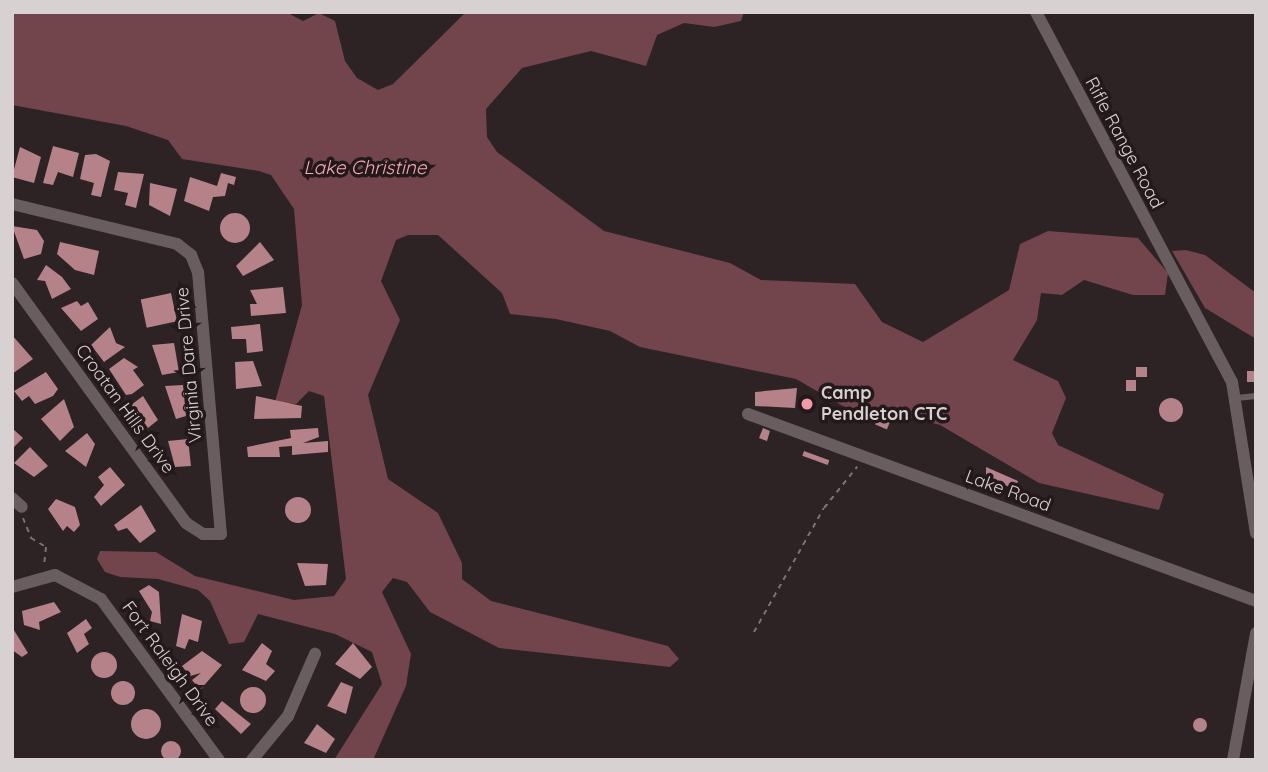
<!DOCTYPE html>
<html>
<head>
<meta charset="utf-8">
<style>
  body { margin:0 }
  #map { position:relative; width:1268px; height:772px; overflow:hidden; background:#2d2224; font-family:Quicksand,sans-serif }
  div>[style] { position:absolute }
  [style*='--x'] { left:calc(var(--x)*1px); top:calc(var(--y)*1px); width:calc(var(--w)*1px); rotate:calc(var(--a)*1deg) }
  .water>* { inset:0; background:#72444b }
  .building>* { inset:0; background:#b6828a; transform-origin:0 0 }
  .round { border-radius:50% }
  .path>* { height:2px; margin-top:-1px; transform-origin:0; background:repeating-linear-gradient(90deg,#7c7273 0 5px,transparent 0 10px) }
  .service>* { height:6px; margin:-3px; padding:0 3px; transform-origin:3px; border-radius:3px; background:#6a5d5f }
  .minor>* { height:12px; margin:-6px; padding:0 6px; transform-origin:6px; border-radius:6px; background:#6a5d5f }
  .dots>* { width:19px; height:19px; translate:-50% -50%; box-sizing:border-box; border:4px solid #23191a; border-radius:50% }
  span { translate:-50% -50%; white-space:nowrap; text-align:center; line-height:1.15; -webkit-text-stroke:7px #23191a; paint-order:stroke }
  .street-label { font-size:18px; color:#d8d1d1 }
  .poi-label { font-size:18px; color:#d8d1d1; font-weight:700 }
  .left { translate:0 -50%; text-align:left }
  .water-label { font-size:19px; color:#f8a9b5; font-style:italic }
  .frame { position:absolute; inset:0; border:14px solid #d8d1d1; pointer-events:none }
</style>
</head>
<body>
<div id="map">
  <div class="water">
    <div style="clip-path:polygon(12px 12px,286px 12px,303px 21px,319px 13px,335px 21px,345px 61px,357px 78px,378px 90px,393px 84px,466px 12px,744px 12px,741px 21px,714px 27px,684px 23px,657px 35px,646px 66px,591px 51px,522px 68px,486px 109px,487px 137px,497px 152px,604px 231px,730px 263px,761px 280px,855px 284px,882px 322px,923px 342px,1009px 290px,1020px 244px,1048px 231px,1138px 238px,1168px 273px,1165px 295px,1133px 295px,1084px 280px,1062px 295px,1041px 293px,1037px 320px,1013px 360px,1058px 381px,1066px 398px,1052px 433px,1058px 445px,1164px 494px,1159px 510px,1039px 483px,940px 425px,865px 406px,848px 409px,796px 379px,640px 347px,610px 331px,556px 319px,510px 314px,502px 293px,438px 235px,408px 235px,396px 240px,381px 281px,400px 320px,368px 395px,388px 479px,438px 513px,462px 563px,462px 579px,491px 601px,668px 646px,679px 659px,670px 667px,499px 648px,430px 612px,407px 582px,393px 578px,382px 592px,411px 654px,406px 686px,373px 760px,334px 760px,382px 684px,372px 652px,335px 634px,258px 614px,244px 642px,229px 644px,210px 601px,198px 590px,158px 579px,120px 577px,105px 572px,97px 559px,100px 551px,156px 552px,195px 576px,294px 600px,334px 596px,346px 579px,324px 396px,309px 391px,296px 404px,275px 402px,302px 305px,294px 209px,271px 175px,259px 171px,182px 159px,168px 140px,126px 126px,12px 105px)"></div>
    <div style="clip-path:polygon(1186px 250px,1205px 255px,1256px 293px,1256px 339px,1205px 308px,1172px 251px)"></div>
  </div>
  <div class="building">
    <div style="clip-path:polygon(53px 146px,79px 153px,73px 177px,58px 172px,53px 185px,43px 183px)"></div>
    <div style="clip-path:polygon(20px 147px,41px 157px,34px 183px,12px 177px)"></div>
    <div style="clip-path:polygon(96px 154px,110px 161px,101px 197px,91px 195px,94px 183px,80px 179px,85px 155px)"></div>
    <div style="clip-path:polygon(118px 172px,144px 174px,136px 208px,125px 205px,128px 193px,114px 190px)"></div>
    <div style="clip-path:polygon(221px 173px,236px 177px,234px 185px,228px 183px,225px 196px,213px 197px,209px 211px,184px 201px,190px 177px,217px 186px)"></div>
    <div style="clip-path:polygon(150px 183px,177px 189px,170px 216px,149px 205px)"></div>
    <div class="round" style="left:220px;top:213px;width:30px;height:30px"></div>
    <div style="clip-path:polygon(12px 226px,37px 230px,44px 241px,41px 254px,24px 259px)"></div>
    <div style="clip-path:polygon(60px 242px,99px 251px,94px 275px,75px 270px,57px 254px)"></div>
    <div style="clip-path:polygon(260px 242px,274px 260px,243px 276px,236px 266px)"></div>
    <div style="clip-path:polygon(46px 265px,62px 277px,71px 289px,52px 299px,45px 281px,37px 280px)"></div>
    <div style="clip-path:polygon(283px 287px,286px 313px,251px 316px,250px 304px,257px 304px,250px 290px)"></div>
    <div style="left:171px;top:293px;width:29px;height:31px;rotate:78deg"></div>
    <div style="clip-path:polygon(77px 301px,81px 306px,88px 302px,98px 319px,81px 331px,61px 308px)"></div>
    <div style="clip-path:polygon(260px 324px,263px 351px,247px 353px,246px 339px,232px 339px,231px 327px)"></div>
    <div style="clip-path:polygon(110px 327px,116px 343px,125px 347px,104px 362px,91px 345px)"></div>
    <div style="clip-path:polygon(12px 335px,33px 359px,12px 374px)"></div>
    <div style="clip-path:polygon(174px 343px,179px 372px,162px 375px,152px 345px)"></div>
    <div style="clip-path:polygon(124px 358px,138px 367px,133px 370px,144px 385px,132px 394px,126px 395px,109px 369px)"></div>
    <div style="clip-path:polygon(253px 361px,262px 386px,236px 389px,235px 362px)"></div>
    <div style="left:1136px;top:367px;width:11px;height:10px"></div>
    <div style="left:1247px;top:371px;width:9px;height:11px"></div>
    <div style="clip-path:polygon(46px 372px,58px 389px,53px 396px,35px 404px,29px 396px,22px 401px,14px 391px)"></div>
    <div style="left:1126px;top:380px;width:10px;height:11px"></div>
    <div style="clip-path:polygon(183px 385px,186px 416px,176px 419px,165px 386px)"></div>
    <div style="clip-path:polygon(797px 388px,795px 408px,755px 406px,755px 392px)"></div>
    <div style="clip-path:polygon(143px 396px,158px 420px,148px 428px,131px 405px)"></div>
    <div style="clip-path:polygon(256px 396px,302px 406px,301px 418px,254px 419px)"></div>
    <div class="round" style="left:1159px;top:398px;width:24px;height:24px"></div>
    <div style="clip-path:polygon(64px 399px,74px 427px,60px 441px,41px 419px)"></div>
    <div style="left:878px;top:417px;width:13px;height:8px;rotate:23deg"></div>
    <div style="clip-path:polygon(12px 428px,23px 438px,12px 449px)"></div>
    <div style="clip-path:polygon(318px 428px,319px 437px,303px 443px,328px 441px,328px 452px,292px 455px,292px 446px,279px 447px,280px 457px,248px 457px,247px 447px,291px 438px,290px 430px)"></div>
    <div style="clip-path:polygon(763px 428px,770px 431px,767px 441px,759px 438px)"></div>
    <div style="clip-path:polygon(87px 433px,95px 444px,86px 467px,65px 451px)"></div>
    <div style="clip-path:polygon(188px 439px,191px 466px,175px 467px,168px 441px)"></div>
    <div style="clip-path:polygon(30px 447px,48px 466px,34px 477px,14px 463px)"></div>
    <div style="left:804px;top:451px;width:27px;height:5px;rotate:20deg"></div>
    <div style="clip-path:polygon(110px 467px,125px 485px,101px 506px,94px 497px,104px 485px,98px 477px)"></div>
    <div style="clip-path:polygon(986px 467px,1018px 481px,1014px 491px,986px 479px)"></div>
    <div class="round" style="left:285px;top:497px;width:26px;height:26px"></div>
    <div style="clip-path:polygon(56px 499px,75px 507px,80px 525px,74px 532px,67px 526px,63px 531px,48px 509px)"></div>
    <div style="clip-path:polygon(141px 505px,156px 531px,140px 543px,127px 528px,118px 531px,114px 525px)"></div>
    <div style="clip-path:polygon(297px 563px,328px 564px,326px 585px,305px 586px)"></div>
    <div style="clip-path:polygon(149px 585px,159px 592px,161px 624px,150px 621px,152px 612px,139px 591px)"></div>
    <div style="clip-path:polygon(54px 602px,61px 612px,39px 622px,40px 630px,24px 625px,22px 611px)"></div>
    <div style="clip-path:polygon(182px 614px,202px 621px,198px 642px,189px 639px,185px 649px,176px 646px)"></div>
    <div style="clip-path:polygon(86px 619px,92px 628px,84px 634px,89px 644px,77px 653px,67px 633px)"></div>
    <div style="clip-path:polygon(12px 627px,28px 653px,22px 657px,12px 650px)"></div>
    <div style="clip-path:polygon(262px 643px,272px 651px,266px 664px,275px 671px,266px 681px,242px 670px)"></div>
    <div style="clip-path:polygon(353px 643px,372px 667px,360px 679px,335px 664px)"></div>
    <div style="clip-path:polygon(202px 651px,222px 665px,200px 690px,192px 680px,201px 673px,190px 676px,182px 666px)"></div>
    <div class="round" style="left:91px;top:652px;width:26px;height:26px"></div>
    <div class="round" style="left:111px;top:681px;width:24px;height:24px"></div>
    <div style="clip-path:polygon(341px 682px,353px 687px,346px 714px,327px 706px)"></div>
    <div class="round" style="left:240px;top:687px;width:26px;height:26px"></div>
    <div style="clip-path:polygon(222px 701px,251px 724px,241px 734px,215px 709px)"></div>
    <div class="round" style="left:131px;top:709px;width:30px;height:30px"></div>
    <div class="round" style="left:1193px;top:718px;width:14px;height:14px"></div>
    <div style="clip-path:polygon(317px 724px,335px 739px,326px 753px,304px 743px)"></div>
    <div class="round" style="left:161px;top:741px;width:20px;height:20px"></div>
  </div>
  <div class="path">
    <div style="--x:23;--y:518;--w:22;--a:68"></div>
    <div style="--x:31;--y:538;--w:17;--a:31"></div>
    <div style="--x:46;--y:547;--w:18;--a:96"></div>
    <div style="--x:754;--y:632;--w:142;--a:-60.6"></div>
    <div style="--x:824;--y:508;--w:53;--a:-51.2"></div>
  </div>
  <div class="service">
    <div style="--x:1237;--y:398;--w:19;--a:-6"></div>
  </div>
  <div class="minor">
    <div style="--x:1036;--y:12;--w:419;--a:62.1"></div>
    <div style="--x:1232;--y:382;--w:153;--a:81"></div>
    <div style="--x:12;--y:204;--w:170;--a:13.6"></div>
    <div style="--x:177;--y:244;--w:18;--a:38"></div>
    <div style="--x:191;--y:255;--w:18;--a:68"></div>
    <div style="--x:198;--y:272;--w:263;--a:85"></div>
    <div style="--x:221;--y:534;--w:18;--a:180"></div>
    <div style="--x:203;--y:534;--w:20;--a:-147"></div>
    <div style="--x:186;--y:523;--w:296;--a:-125.9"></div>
    <div style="--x:748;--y:414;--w:541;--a:20.21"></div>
    <div style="--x:12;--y:498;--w:13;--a:42"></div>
    <div style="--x:12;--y:587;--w:45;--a:-15.6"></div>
    <div style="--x:55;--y:575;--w:52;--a:27.6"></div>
    <div style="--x:101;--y:599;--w:200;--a:53.8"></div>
    <div style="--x:252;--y:760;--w:57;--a:-50.7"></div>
    <div style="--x:288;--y:716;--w:68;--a:-66.5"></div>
    <div style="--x:1233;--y:760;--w:129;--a:-79.7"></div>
  </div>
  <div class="dots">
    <div style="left:807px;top:404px;background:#f39aa8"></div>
  </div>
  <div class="street-label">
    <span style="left:1124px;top:143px;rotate:62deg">Rifle Range Road</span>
    <span style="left:189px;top:365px;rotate:-95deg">Virginia Dare Drive</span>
    <span style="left:125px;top:409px;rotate:54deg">Croatan Hills Drive</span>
    <span style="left:1008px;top:491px;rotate:20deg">Lake Road</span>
    <span style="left:170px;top:664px;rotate:54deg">Fort Raleigh Drive</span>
  </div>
  <div class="poi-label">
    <span class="left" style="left:821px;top:404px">Camp<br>Pendleton CTC</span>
  </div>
  <div class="water-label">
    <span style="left:365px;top:168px">Lake Christine</span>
  </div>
  <div class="frame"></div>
</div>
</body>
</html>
